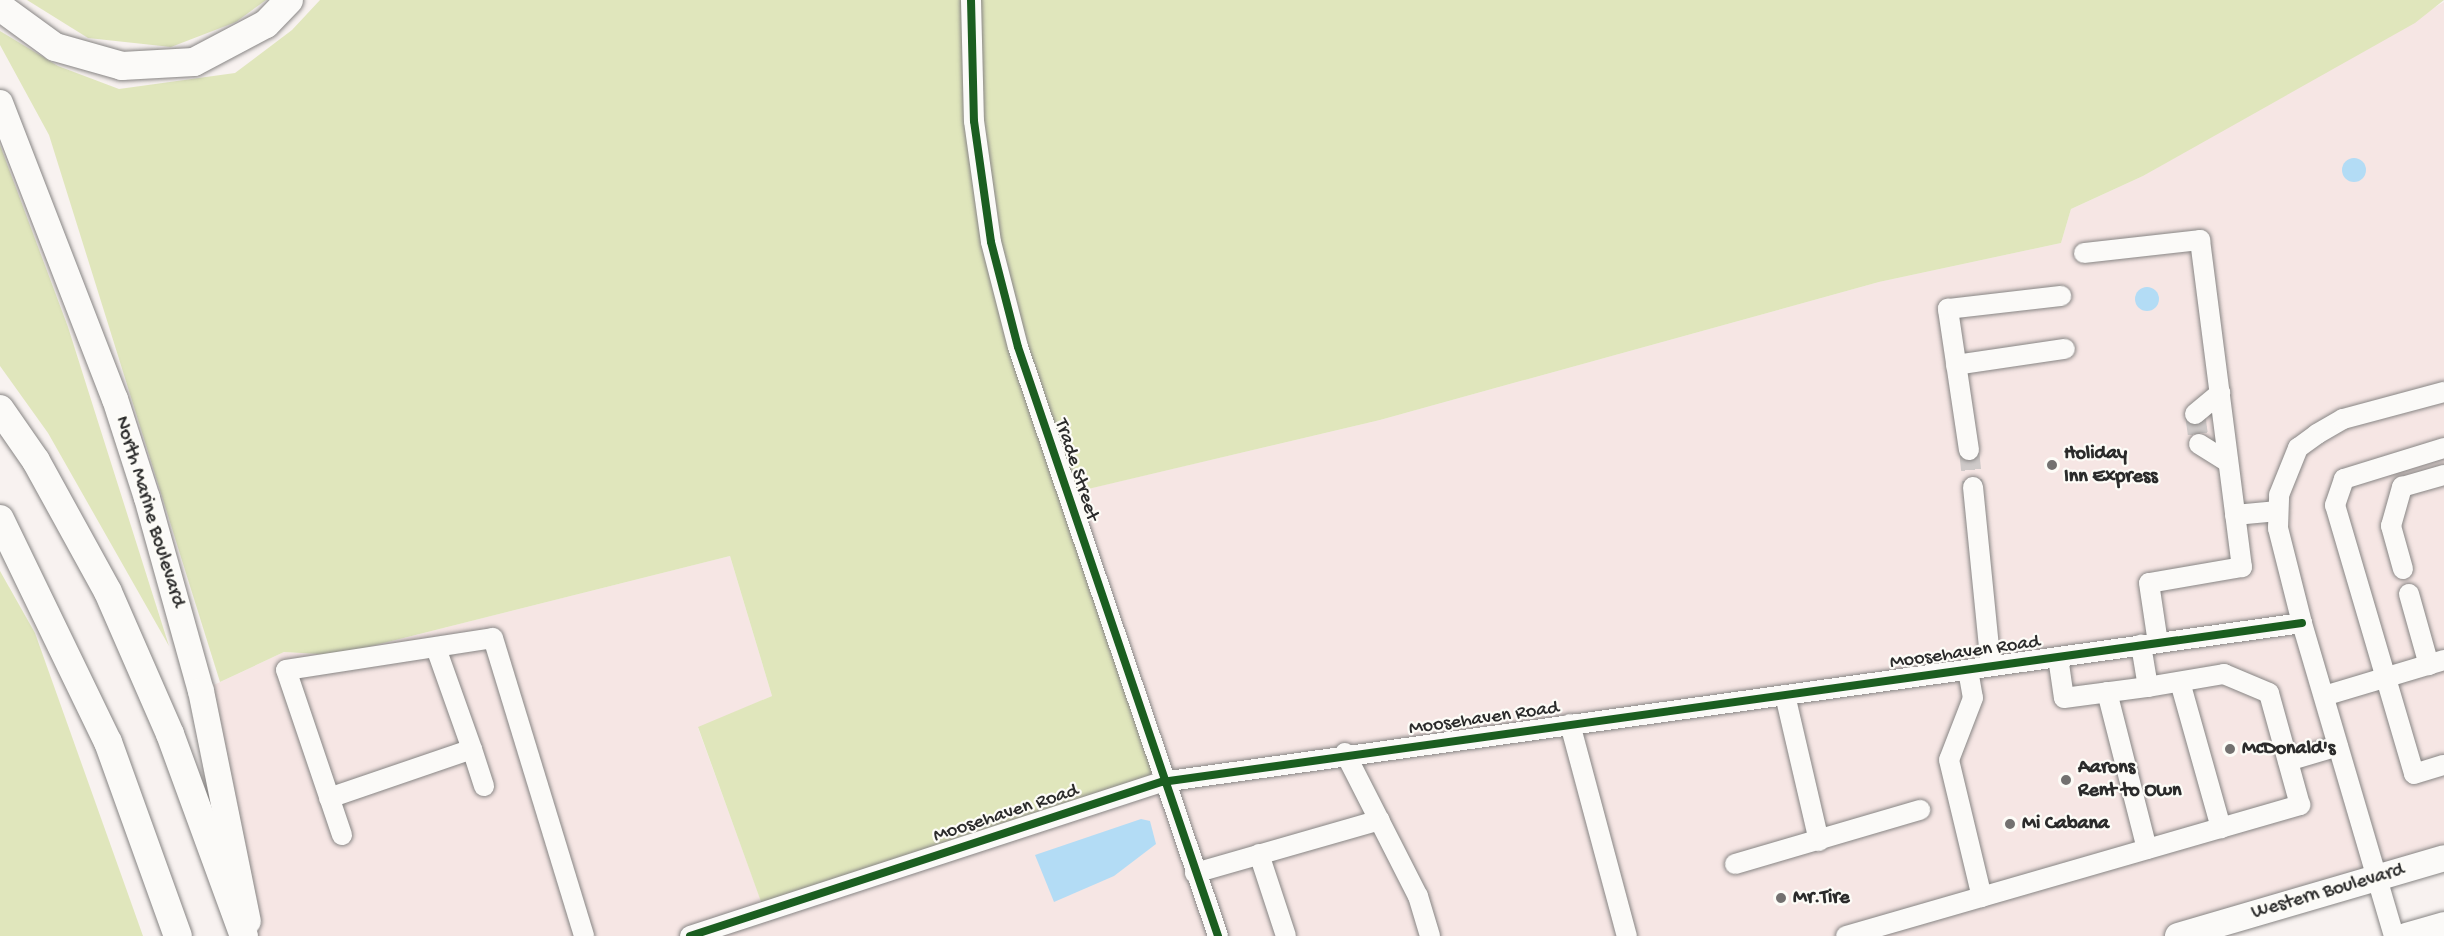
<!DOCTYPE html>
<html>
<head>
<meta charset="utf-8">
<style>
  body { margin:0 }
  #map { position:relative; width:2444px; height:936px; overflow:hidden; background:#f8f2f0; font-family:"Gochi Hand",sans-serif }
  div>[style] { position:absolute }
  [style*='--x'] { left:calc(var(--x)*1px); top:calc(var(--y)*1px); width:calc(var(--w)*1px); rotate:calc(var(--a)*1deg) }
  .built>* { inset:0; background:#f6e6e4 }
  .green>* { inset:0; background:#e0e6bc }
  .water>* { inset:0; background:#b3dcf5 }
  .round { border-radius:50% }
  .minor-tunnel>* { height:20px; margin-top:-10px; transform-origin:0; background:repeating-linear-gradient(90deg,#cfcac9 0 20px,transparent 0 30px) }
  .roads { filter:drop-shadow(0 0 2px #878584) drop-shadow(0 0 2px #878584) }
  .minor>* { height:20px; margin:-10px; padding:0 10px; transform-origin:10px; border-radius:10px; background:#fbfaf8 }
  .major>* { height:26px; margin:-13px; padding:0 13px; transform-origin:13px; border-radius:13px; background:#fbfaf8 }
  .highway>* { height:28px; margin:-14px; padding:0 14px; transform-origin:14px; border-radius:14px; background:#fbfaf8 }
  .cycleway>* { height:8px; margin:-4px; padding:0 4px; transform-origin:4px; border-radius:4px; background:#1b5e20 }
  .dots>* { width:16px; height:16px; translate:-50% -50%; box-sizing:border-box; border:3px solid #fdfcf7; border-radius:50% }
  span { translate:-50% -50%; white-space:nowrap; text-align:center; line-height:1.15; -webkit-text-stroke:4.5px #fdfcf7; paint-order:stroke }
  .poi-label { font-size:20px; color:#2b2b2b; font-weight:700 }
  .left { translate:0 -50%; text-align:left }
  .street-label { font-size:20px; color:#2b2b2b }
</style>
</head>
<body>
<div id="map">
  <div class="built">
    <div style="clip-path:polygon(2444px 2px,2444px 858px,2178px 936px,251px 936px,201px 691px,284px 652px,336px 655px,730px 556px,772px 696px,698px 728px,764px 909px,1066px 494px,1380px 420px,1879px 282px,2061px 243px,2071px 209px,2143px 176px)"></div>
  </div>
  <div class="green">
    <div style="clip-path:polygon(27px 0,266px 0,236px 22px,171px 47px,88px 38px)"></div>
    <div style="clip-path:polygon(320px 0,2444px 0,2415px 23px,2143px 176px,2071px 209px,2061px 243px,1879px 282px,1380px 420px,1067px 494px,1162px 782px,764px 910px,698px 727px,772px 696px,730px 556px,336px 655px,284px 652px,220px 682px,49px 135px,0 45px,0 31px,58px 66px,119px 89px,235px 73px,292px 30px)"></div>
    <div style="clip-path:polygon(0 145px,68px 327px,169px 646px,48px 433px,0 366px)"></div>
    <div style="clip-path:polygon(0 571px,35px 633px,143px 936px,0 936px)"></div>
  </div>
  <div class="water">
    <div class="round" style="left:2342px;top:158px;width:24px;height:24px"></div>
    <div class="round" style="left:2135px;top:287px;width:24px;height:24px"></div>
    <div style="clip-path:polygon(1141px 819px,1150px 821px,1156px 844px,1114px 876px,1054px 902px,1035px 855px)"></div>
  </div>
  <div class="minor-tunnel">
    <div style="--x:2195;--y:414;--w:30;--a:82"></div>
    <div style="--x:1969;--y:450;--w:37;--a:84"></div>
  </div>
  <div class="roads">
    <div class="minor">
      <div style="--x:971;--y:0;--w:121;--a:88.6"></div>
      <div style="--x:974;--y:121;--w:122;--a:82"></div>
      <div style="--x:991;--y:242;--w:108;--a:75.6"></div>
      <div style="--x:1018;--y:347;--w:622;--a:71.24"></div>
      <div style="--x:2084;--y:253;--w:117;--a:-6.4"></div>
      <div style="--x:2200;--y:240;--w:330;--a:82.7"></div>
      <div style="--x:2242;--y:567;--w:94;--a:170.2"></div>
      <div style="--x:2149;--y:583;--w:61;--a:81.5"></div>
      <div style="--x:1956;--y:365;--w:110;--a:-8.4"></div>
      <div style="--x:2195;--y:414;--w:33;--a:-40"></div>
      <div style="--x:2199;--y:444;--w:34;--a:32"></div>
      <div style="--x:2444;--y:448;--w:105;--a:162.8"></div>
      <div style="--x:2344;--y:479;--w:28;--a:109"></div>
      <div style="--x:2335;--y:505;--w:280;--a:73.6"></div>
      <div style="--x:2414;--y:774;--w:31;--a:-17"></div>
      <div style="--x:1969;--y:450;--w:143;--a:-98.5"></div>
      <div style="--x:1948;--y:309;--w:114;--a:-6.6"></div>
      <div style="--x:1973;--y:487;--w:180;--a:84.3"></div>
      <div style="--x:2235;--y:515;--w:43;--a:-5.3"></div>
      <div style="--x:2403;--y:569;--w:45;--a:-105.6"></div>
      <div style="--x:2391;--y:526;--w:41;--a:-74.2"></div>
      <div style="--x:2402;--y:487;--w:44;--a:-15.9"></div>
      <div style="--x:2409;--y:594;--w:74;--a:74.3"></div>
      <div style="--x:436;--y:648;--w:107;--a:70.4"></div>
      <div style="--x:2058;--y:657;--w:41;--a:81.7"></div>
      <div style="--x:2064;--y:698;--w:85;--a:-7.5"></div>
      <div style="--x:2148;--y:687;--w:43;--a:-99.5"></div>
      <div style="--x:1968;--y:670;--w:28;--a:80"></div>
      <div style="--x:1973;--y:698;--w:66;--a:111.2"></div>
      <div style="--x:1949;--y:760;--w:141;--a:76.5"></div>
      <div style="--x:2180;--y:682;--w:152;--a:74.3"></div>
      <div style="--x:2107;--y:692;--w:162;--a:75.7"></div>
      <div style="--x:1785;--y:695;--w:150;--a:76.9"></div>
      <div style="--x:2324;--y:696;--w:125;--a:-16.7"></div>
      <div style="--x:1570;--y:724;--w:220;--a:75"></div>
      <div style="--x:1345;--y:753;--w:161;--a:63"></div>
      <div style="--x:1418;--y:896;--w:42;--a:73.3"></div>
      <div style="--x:2288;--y:761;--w:52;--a:-16.7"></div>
      <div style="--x:329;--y:798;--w:151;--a:-18.9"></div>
      <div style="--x:472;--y:749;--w:39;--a:72"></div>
      <div style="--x:342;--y:835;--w:174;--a:-108.7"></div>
      <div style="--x:286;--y:670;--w:209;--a:-8.8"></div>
      <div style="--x:493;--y:638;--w:312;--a:73"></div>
      <div style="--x:1259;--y:854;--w:86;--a:71.8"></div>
      <div style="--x:1735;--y:864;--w:193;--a:-16.3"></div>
      <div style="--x:1195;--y:873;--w:192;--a:-16"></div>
      <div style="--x:690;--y:936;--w:496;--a:-18.1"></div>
      <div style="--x:1162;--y:782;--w:1151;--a:-7.94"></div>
      <div style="--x:1846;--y:936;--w:473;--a:-16.1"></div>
      <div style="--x:2300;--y:805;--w:116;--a:-105.5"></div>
      <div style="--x:2269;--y:693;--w:49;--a:-157.1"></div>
      <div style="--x:2224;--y:674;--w:77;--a:170.3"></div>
      <div style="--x:2394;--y:936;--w:326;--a:-106.4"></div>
      <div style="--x:2302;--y:623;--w:98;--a:-104.2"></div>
      <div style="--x:2278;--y:528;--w:33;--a:-88"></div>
      <div style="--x:2279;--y:495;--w:51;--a:-68"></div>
      <div style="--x:2298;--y:448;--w:24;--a:-36"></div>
      <div style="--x:2317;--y:434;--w:30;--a:-30"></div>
      <div style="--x:2343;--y:419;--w:105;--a:-15"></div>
    </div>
    <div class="major">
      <div style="--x:0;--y:103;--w:318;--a:68.8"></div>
      <div style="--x:115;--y:399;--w:104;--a:72.1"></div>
      <div style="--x:147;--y:498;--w:200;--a:74.4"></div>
      <div style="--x:201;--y:691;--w:235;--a:78.5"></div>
      <div style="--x:2178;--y:936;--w:277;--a:-16.3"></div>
      <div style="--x:2406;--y:936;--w:40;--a:-16"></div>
    </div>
    <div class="highway">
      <div style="--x:0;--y:7;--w:68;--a:36"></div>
      <div style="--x:55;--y:47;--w:70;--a:15.8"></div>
      <div style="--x:122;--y:66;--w:72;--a:-3.2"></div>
      <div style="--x:194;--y:62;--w:81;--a:-27.8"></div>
      <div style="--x:266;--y:24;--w:33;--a:-46"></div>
      <div style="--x:0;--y:409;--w:63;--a:55.3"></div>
      <div style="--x:36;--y:461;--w:149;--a:61.2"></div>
      <div style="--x:108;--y:592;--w:155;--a:66.4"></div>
      <div style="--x:170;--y:734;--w:215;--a:69.9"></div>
      <div style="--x:0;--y:519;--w:248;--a:64.2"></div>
      <div style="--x:108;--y:742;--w:206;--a:70.2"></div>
    </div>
  </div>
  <div class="cycleway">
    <div style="--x:971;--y:0;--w:121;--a:88.6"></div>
    <div style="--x:974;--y:121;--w:122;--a:82"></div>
    <div style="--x:991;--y:242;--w:108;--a:75.6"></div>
    <div style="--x:1018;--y:347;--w:622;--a:71.24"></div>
    <div style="--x:690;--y:936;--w:496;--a:-18.1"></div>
    <div style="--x:1162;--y:782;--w:1151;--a:-7.94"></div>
  </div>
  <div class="dots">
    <div style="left:2052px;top:465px;background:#737170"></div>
    <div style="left:2230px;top:749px;background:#737170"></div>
    <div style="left:2066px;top:780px;background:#737170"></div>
    <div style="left:2010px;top:824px;background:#737170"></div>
    <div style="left:1781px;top:898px;background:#737170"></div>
  </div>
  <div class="poi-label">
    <span class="left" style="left:2064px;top:466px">Holiday<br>Inn Express</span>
    <span class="left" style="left:2242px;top:749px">McDonald's</span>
    <span class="left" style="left:2078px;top:780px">Aarons<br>Rent to Own</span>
    <span class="left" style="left:2022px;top:824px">Mi Cabana</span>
    <span class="left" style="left:1793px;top:898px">Mr.Tire</span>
  </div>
  <div class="street-label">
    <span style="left:1076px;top:470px;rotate:72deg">Trade Street</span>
    <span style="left:149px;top:512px;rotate:73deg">North Marine Boulevard</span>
    <span style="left:1965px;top:653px;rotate:-8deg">Moosehaven Road</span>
    <span style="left:1484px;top:719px;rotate:-8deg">Moosehaven Road</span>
    <span style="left:1006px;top:814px;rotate:-18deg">Moosehaven Road</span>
    <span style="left:2328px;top:892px;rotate:-16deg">Western Boulevard</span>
  </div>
</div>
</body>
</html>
